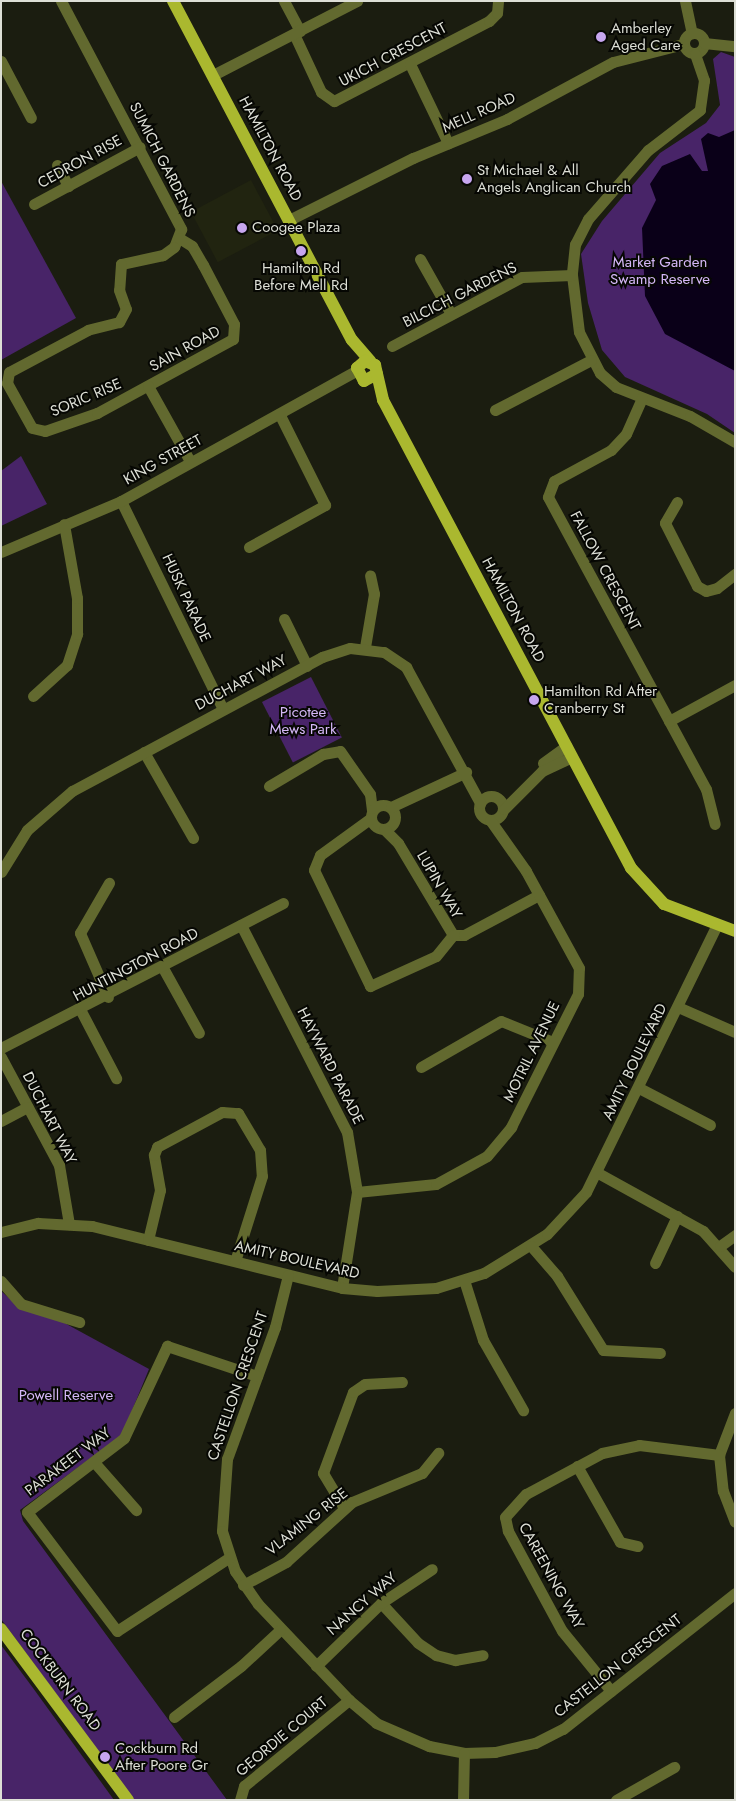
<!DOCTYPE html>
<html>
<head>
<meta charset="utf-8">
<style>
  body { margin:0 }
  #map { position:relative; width:736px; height:1801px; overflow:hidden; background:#1b1d10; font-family:Jost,sans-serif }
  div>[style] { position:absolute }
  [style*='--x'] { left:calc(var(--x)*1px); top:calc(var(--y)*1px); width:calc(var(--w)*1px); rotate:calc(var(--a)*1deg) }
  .built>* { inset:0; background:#212410; transform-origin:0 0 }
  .green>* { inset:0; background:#482468; transform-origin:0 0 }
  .water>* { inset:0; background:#0a0018 }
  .minor>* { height:11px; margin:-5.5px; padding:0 5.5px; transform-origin:5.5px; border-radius:5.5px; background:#62692f }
  .minor>.ring { margin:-5.5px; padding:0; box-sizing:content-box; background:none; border:11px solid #62692f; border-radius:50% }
  .major>* { height:12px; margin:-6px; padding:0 6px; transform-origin:6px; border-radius:6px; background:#aab82f }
  .dots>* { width:14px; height:14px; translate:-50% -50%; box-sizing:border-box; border:2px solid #060703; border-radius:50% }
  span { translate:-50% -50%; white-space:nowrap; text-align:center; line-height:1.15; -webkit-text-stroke:4px #060703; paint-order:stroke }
  .poi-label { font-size:15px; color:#dddfd6 }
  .left { translate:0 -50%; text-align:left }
  .street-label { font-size:15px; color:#dddfd6 }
  .park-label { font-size:15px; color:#d4b7f6 }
  .frame { position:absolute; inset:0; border:2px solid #dddfd6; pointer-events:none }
</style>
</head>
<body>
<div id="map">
  <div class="built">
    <div style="left:251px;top:180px;width:57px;height:68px;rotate:62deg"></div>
  </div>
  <div class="green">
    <div style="clip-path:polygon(721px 52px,735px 57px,735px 433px,707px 414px,625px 377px,602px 350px,588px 303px,581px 254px,602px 221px,660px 153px,706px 123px,720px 105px,713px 59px)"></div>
    <div style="clip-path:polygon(1px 181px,76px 318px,1px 360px)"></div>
    <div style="clip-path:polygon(21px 456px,47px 504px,1px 526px,1px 471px)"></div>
    <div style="left:311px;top:677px;width:68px;height:55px;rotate:63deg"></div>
    <div style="clip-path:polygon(1px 1291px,20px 1308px,59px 1320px,149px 1369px,122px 1435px,20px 1510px,23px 1521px,227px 1800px,134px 1800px,1px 1619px)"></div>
    <div style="clip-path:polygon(1px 1645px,33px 1688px,114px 1800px,1px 1800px)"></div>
  </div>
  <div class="water">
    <div style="clip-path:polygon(735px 130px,735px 371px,665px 334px,645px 296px,642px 228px,656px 200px,650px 184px,662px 166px,690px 154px,702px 171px,708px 171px,701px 139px,708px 133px,719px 137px)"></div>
  </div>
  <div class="minor">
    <div style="--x:61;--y:1;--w:258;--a:62.2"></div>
    <div style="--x:181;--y:229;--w:19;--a:111"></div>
    <div style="--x:174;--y:247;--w:14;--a:144"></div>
    <div style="--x:163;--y:255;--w:43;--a:167.9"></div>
    <div style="--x:121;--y:264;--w:26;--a:94"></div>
    <div style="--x:119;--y:290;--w:20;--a:70"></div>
    <div style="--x:126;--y:309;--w:15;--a:118"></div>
    <div style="--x:119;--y:322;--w:32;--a:166"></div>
    <div style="--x:88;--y:330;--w:89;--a:152"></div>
    <div style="--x:9;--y:372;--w:11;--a:100"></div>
    <div style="--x:7;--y:383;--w:51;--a:60.9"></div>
    <div style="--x:32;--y:428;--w:13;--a:13"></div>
    <div style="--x:45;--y:431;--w:55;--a:-19.1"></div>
    <div style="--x:97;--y:413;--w:155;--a:-28.6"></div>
    <div style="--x:233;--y:339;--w:15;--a:-86"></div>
    <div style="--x:234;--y:324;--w:67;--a:-117.7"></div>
    <div style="--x:203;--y:265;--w:22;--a:-120"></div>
    <div style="--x:192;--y:246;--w:15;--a:-148"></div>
    <div style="--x:284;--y:1;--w:34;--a:62"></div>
    <div style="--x:685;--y:1;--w:33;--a:78"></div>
    <div class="ring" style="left:684px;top:33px;width:9px;height:9px"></div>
    <div style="--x:294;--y:34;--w:64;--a:65"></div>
    <div style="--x:321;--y:92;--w:16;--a:35"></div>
    <div style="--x:334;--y:101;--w:174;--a:-27.3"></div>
    <div style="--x:489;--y:21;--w:11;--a:-45"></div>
    <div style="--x:497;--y:13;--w:12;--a:-85"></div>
    <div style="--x:704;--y:43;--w:31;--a:6"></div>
    <div style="--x:695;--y:54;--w:28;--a:71"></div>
    <div style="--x:704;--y:80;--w:30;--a:98"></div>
    <div style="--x:700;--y:110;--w:66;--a:142.4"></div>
    <div style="--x:648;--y:150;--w:91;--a:131"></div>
    <div style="--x:588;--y:219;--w:28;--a:117"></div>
    <div style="--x:575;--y:244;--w:31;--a:96"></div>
    <div style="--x:572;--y:275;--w:57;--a:83"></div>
    <div style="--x:579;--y:332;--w:46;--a:62.9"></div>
    <div style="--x:600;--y:373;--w:21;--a:41"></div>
    <div style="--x:616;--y:387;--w:79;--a:21.4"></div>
    <div style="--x:690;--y:416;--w:52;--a:30"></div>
    <div style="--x:1;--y:61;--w:64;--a:62.2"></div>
    <div style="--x:410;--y:64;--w:88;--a:64.3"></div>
    <div style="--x:213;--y:75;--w:162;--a:-27.2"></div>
    <div style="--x:57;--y:165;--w:24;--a:62"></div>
    <div style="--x:34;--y:204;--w:120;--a:-28.3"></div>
    <div style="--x:289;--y:220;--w:139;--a:-26.6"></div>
    <div style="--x:413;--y:158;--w:102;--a:-22.5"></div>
    <div style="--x:507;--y:119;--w:120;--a:-28.3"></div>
    <div style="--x:613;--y:62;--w:72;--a:-14.4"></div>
    <div style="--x:420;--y:259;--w:63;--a:60.6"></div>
    <div style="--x:392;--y:346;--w:147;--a:-28"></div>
    <div style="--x:522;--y:277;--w:50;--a:-2.3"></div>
    <div style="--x:148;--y:386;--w:86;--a:60.8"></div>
    <div style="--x:642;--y:398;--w:39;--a:114"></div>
    <div style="--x:626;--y:434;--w:22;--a:133"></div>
    <div style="--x:611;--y:450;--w:65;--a:151.5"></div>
    <div style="--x:554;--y:481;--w:17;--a:111"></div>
    <div style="--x:548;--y:497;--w:332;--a:61.6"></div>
    <div style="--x:706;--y:789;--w:36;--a:76"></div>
    <div style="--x:495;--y:410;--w:108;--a:-27.5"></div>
    <div style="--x:121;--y:501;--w:232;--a:63.9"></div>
    <div style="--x:677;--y:502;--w:24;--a:120"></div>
    <div style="--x:665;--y:523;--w:71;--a:63.1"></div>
    <div style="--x:697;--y:586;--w:10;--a:29"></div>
    <div style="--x:706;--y:591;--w:11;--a:-15"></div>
    <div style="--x:717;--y:588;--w:23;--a:-38"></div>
    <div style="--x:249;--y:547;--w:87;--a:-28.9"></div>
    <div style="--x:325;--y:505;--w:101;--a:-116.6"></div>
    <div style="--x:1;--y:552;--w:130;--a:-23"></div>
    <div style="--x:121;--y:501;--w:269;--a:-29"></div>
    <div style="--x:284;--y:619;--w:52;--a:63.9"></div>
    <div style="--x:365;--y:647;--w:54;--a:-80.4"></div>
    <div style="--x:374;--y:594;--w:19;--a:-102"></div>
    <div style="--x:33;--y:696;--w:46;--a:-42.4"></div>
    <div style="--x:67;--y:665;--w:33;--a:-72"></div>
    <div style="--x:77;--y:634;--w:36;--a:-90"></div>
    <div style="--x:77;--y:598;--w:75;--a:-100"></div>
    <div style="--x:669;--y:721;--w:75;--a:-28.6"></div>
    <div style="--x:144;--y:752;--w:99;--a:60.3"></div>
    <div style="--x:543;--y:763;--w:29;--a:-36"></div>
    <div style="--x:269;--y:786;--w:63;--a:-30.7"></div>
    <div style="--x:323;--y:754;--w:17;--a:-10"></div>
    <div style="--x:340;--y:751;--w:52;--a:55.1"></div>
    <div style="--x:370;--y:794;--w:16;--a:83"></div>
    <div class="ring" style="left:479px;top:796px;width:13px;height:13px"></div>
    <div class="ring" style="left:371px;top:805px;width:13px;height:13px"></div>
    <div style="--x:391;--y:807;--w:83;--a:-25"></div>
    <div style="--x:504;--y:809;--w:54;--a:-45"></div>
    <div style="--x:542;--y:771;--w:33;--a:-25"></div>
    <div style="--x:371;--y:818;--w:63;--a:144"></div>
    <div style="--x:320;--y:855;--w:16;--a:112"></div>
    <div style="--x:314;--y:870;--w:129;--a:64.2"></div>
    <div style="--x:370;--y:986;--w:72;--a:-24.4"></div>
    <div style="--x:436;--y:956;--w:27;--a:-51"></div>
    <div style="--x:384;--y:829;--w:20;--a:45"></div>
    <div style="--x:398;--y:843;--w:107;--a:59.1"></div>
    <div style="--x:453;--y:935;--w:11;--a:0"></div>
    <div style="--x:464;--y:935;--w:85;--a:-28.1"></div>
    <div style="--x:1;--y:872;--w:49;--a:-58.2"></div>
    <div style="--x:27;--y:830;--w:60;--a:-40.9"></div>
    <div style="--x:72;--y:791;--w:284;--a:-28.2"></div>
    <div style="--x:322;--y:657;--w:29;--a:-18"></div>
    <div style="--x:350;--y:648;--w:34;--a:7"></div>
    <div style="--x:384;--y:652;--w:27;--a:34"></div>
    <div style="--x:406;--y:667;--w:155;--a:61.4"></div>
    <div style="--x:241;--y:925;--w:233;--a:62.9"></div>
    <div style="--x:347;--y:1132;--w:61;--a:80.5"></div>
    <div style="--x:357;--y:1192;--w:97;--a:98.9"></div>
    <div style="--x:163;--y:968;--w:74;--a:61"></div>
    <div style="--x:108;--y:997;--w:70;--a:-113.6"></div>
    <div style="--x:80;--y:933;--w:58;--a:-59.9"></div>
    <div style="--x:678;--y:1007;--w:62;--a:23.7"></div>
    <div style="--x:81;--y:1011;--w:76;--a:62.4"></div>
    <div style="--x:1;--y:1048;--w:317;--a:-27.2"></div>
    <div style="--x:1;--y:1057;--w:123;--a:61.8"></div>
    <div style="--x:59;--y:1165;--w:60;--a:80.4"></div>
    <div style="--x:421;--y:1067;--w:92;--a:-29.9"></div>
    <div style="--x:501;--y:1021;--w:56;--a:22"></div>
    <div style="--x:639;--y:1088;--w:80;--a:27.5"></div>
    <div style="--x:1;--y:1121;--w:30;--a:-28"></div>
    <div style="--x:598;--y:1173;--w:120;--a:28.9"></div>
    <div style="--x:703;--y:1231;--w:48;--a:48.4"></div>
    <div style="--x:357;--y:1192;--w:79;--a:-5.8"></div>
    <div style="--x:436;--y:1184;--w:58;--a:-28.8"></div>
    <div style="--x:487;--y:1156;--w:38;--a:-50"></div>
    <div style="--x:511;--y:1127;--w:149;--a:-63.3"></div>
    <div style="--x:578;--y:994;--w:26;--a:-88"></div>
    <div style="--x:579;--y:968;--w:111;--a:-118.7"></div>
    <div style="--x:526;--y:871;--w:62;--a:-125.2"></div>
    <div style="--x:1;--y:1232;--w:38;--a:-14"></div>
    <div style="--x:38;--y:1223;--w:54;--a:3.2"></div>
    <div style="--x:92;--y:1226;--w:258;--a:13.9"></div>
    <div style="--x:342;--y:1288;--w:35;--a:5"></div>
    <div style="--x:377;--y:1291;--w:59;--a:-2.9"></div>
    <div style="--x:436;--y:1288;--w:50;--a:-17.4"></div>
    <div style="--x:484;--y:1273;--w:74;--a:-31.8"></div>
    <div style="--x:547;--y:1234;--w:57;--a:-47.1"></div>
    <div style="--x:586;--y:1192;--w:297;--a:-63.9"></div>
    <div style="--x:148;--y:1240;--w:51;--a:-76.5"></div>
    <div style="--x:160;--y:1190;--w:36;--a:-100"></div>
    <div style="--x:154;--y:1155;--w:9;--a:-69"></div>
    <div style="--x:157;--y:1147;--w:74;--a:-28.3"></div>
    <div style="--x:222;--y:1112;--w:16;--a:4"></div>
    <div style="--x:238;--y:1113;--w:43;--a:59.3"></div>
    <div style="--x:260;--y:1150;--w:26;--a:86"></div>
    <div style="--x:262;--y:1176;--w:89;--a:107.6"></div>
    <div style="--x:531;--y:1246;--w:40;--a:49"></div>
    <div style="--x:557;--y:1276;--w:87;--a:58.1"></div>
    <div style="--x:603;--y:1350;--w:57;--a:3"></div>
    <div style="--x:720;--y:1246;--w:19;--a:-36"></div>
    <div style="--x:655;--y:1263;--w:52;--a:-64.9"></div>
    <div style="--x:288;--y:1275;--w:54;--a:104"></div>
    <div style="--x:275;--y:1327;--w:140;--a:110"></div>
    <div style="--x:227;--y:1459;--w:72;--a:94"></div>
    <div style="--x:222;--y:1531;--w:42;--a:72"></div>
    <div style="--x:235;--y:1571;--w:40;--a:55.1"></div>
    <div style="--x:258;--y:1604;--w:132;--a:46.5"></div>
    <div style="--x:349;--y:1700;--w:35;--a:40"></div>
    <div style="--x:376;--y:1723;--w:58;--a:23.5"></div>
    <div style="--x:429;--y:1746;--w:36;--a:11"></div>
    <div style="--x:464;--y:1753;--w:31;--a:-2"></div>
    <div style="--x:495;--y:1752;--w:41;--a:-12.7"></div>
    <div style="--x:535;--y:1743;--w:31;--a:-27"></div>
    <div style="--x:563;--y:1729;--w:219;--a:-38.3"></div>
    <div style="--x:464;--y:1280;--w:63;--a:72.4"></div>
    <div style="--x:483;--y:1340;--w:81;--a:60.3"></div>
    <div style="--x:1;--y:1281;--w:30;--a:49"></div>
    <div style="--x:21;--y:1304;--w:61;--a:17.2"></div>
    <div style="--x:735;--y:1413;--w:45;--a:110.9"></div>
    <div style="--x:719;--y:1455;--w:36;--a:84"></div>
    <div style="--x:723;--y:1491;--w:33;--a:69"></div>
    <div style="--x:94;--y:1462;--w:64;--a:48.8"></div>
    <div style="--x:577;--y:1466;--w:87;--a:60.5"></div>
    <div style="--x:620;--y:1542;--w:18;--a:13"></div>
    <div style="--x:344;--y:1508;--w:41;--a:-121"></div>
    <div style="--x:323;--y:1473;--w:86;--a:-69.7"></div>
    <div style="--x:353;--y:1392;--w:14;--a:-34"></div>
    <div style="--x:365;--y:1384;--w:37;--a:-3"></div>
    <div style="--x:230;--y:1557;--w:135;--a:146.8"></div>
    <div style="--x:117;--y:1631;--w:149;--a:-127.1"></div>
    <div style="--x:27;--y:1512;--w:122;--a:-37.3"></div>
    <div style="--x:124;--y:1438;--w:102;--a:-64.9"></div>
    <div style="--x:167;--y:1346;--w:95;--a:18.4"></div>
    <div style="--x:243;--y:1585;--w:49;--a:-28.1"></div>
    <div style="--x:286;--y:1562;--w:89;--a:-42.3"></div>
    <div style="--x:352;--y:1502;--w:76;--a:-22.5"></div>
    <div style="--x:422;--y:1473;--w:26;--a:-51"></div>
    <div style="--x:381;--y:1603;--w:54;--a:47.2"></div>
    <div style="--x:418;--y:1643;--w:22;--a:34"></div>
    <div style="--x:436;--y:1655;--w:20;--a:15"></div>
    <div style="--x:455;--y:1660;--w:28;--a:-10"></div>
    <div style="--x:316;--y:1666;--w:91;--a:-44.1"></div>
    <div style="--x:381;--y:1603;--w:61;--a:-33.7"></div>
    <div style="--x:611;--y:1691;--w:77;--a:-129.2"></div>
    <div style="--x:562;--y:1631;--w:114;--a:-118.4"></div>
    <div style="--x:508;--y:1531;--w:14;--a:-102"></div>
    <div style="--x:505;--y:1517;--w:31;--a:-48"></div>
    <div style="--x:526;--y:1494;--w:86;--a:-28.3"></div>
    <div style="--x:602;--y:1453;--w:38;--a:-12"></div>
    <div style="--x:639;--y:1445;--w:81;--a:7.1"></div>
    <div style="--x:174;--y:1717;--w:84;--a:-37.3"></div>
    <div style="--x:241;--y:1666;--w:53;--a:-42.7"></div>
    <div style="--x:240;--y:1800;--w:15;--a:-74"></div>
    <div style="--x:244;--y:1786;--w:136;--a:-39.3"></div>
    <div style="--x:463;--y:1800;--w:47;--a:-88.8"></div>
    <div style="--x:616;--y:1800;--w:67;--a:-29.6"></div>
  </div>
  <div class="major">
    <div style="--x:173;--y:1;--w:383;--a:62.2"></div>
    <div style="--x:352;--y:340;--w:28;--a:49"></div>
    <div style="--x:377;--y:374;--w:15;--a:152"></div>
    <div style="--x:364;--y:381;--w:15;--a:-118"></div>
    <div style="--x:357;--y:368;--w:11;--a:-41"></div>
    <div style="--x:365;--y:361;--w:11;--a:22"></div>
    <div style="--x:375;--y:365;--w:36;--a:77"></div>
    <div style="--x:383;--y:400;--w:530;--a:62.08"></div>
    <div style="--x:631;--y:868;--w:49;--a:47.5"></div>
    <div style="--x:664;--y:904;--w:76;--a:20.8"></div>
    <div style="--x:1;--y:1629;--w:213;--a:53.4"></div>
  </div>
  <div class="dots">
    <div style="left:601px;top:37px;background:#c7a6ef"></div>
    <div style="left:467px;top:179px;background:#c7a6ef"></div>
    <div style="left:242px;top:228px;background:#c7a6ef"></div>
    <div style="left:301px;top:251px;background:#c7a6ef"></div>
    <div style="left:534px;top:700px;background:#c7a6ef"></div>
    <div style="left:105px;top:1757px;background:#c7a6ef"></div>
  </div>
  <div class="poi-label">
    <span class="left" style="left:611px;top:37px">Amberley<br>Aged Care</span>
    <span class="left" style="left:477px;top:179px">St Michael &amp; All<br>Angels Anglican Church</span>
    <span class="left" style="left:252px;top:228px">Coogee Plaza</span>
    <span style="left:301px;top:277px">Hamilton Rd<br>Before Mell Rd</span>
    <span class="left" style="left:544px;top:700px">Hamilton Rd After<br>Cranberry St</span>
    <span class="left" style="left:115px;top:1757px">Cockburn Rd<br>After Poore Gr</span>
  </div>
  <div class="street-label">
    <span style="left:393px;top:55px;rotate:-28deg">UKICH CRESCENT</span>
    <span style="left:479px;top:113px;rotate:-24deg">MELL ROAD</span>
    <span style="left:270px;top:149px;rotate:62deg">HAMILTON ROAD</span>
    <span style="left:162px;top:160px;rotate:63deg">SUMICH GARDENS</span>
    <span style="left:80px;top:162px;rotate:-29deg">CEDRON RISE</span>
    <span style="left:460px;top:295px;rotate:-27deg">BILCICH GARDENS</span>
    <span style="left:185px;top:349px;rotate:-29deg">SAIN ROAD</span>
    <span style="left:86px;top:398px;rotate:-23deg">SORIC RISE</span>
    <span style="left:163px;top:460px;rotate:-29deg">KING STREET</span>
    <span style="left:605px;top:571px;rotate:62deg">FALLOW CRESCENT</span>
    <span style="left:186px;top:598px;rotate:65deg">HUSK PARADE</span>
    <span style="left:513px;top:610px;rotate:62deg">HAMILTON ROAD</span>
    <span style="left:241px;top:683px;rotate:-28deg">DUCHART WAY</span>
    <span style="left:439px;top:885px;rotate:60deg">LUPIN WAY</span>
    <span style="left:136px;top:965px;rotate:-28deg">HUNTINGTON ROAD</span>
    <span style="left:532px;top:1052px;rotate:-64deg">MOTRIL AVENUE</span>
    <span style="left:635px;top:1062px;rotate:-64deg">AMITY BOULEVARD</span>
    <span style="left:330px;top:1066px;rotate:63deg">HAYWARD PARADE</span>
    <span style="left:49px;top:1118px;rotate:63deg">DUCHART WAY</span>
    <span style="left:297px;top:1260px;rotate:13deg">AMITY BOULEVARD</span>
    <span style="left:238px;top:1386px;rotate:-71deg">CASTELLON CRESCENT</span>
    <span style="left:68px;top:1462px;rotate:-37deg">PARAKEET WAY</span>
    <span style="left:307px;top:1522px;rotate:-38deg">VLAMING RISE</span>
    <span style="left:551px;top:1576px;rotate:61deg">CAREENING WAY</span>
    <span style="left:362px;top:1604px;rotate:-41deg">NANCY WAY</span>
    <span style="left:618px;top:1666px;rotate:-38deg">CASTELLON CRESCENT</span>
    <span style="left:60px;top:1680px;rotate:53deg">COCKBURN ROAD</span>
    <span style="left:282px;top:1737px;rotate:-40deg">GEORDIE COURT</span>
  </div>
  <div class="park-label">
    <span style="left:660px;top:271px">Market Garden<br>Swamp Reserve</span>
    <span style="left:303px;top:721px">Picotee<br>Mews Park</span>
    <span style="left:66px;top:1396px">Powell Reserve</span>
  </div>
  <div class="frame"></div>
</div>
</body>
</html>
